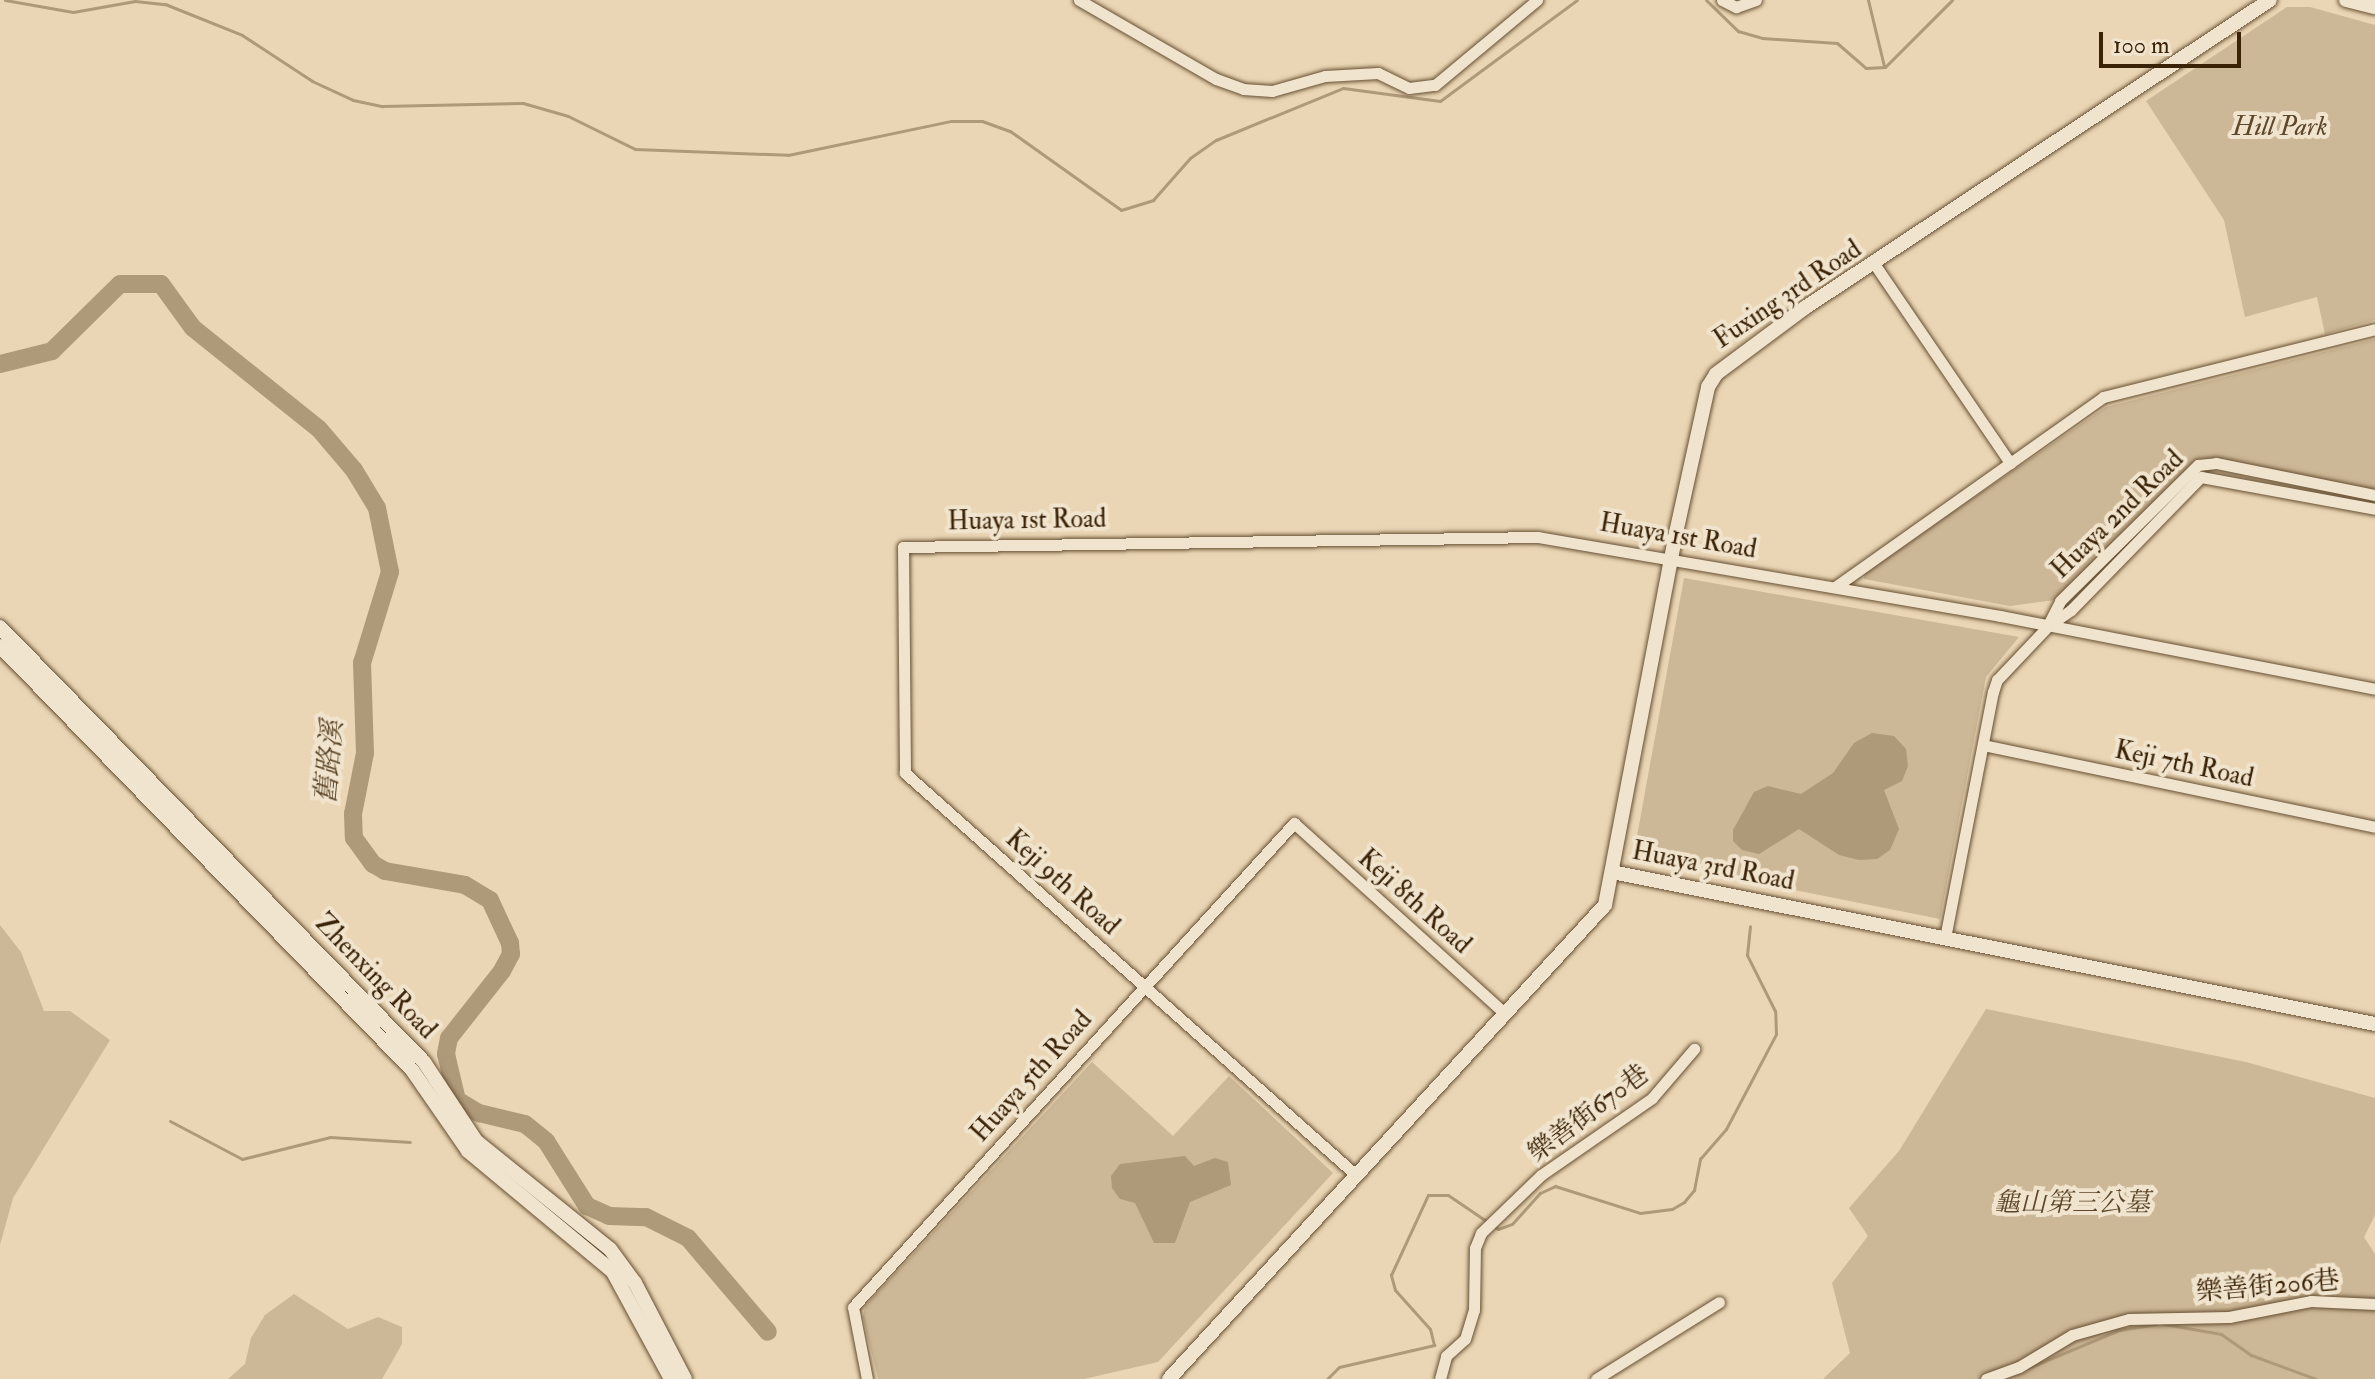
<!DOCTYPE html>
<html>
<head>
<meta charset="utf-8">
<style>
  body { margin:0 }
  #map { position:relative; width:2375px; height:1379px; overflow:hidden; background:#ead6b4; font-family:"IM FELL Double Pica","Noto Serif TC",serif }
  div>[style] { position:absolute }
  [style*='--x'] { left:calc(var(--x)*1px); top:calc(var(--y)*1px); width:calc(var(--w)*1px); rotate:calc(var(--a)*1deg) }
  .green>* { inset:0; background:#ccb796 }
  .water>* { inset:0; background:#ae9979 }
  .stream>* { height:3px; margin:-1.5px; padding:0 1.5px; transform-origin:1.5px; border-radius:1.5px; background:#ae9979 }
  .river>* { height:18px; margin:-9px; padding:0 9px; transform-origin:9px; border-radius:9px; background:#ae9979 }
  .roads { filter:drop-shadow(0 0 2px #664f32) drop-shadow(0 0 2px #664f32) }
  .minor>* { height:11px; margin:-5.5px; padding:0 5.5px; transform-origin:5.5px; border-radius:5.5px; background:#f1e4ce }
  .tertiary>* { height:14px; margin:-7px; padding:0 7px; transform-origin:7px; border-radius:7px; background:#f1e4ce }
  span { translate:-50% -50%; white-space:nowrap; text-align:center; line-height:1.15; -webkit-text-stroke:8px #f1e4ce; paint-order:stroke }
  .park-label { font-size:26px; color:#5e472a; font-style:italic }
  .street-label { font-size:26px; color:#3a2206 }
  .water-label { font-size:28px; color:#5d4628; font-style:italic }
  .scale { position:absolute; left:2099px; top:32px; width:142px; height:36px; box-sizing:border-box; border:4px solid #3a2206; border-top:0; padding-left:10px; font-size:24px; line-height:28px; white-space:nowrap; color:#3a2206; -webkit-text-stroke:6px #f1e4ce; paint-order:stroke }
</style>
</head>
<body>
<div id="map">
  <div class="green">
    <div style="clip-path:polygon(2287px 7px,2310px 7px,2375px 25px,2375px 320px,2325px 334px,2317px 297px,2245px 317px,2224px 220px,2146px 101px)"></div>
    <div style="clip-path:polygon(2375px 339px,2375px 491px,2199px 460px,2055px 600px,2010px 606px,1864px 579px,1865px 572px,2106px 407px)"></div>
    <div style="clip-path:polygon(1684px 578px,2019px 637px,1986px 677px,1940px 919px,1633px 858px)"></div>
    <div style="clip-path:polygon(0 925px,21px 952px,44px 1011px,70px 1011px,110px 1040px,13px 1198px,0 1245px)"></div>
    <div style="clip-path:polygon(1986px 1009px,2246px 1062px,2375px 1098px,2375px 1215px,2364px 1237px,2375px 1254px,2375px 1379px,1823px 1379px,1850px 1353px,1832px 1283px,1868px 1236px,1849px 1208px,1899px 1151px)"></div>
    <div style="clip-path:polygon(1092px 1062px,1173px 1136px,1229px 1076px,1333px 1173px,1158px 1362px,1084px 1379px,878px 1379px,863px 1317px,865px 1306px)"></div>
    <div style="clip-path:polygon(294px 1294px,348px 1329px,378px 1317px,402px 1327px,402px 1344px,382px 1379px,228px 1379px,245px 1364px,251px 1338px,265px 1315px)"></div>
  </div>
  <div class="water">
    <div style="clip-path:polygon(1872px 733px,1894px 736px,1906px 749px,1908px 766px,1902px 781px,1884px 790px,1899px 829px,1890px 850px,1877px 859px,1859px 860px,1839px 855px,1799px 829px,1759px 854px,1742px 850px,1733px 841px,1733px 830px,1754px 792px,1768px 786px,1801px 794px,1833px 773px,1854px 743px)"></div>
    <div style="clip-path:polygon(1185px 1156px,1194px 1166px,1215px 1158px,1228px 1162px,1231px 1185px,1190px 1202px,1175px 1243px,1154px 1243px,1135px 1203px,1120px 1199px,1112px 1188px,1111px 1176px,1120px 1164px)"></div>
  </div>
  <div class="stream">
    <div style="--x:5;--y:0;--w:69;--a:10"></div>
    <div style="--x:73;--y:12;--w:63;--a:-10.1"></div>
    <div style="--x:135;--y:1;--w:30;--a:6"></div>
    <div style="--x:165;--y:4;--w:83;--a:21.9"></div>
    <div style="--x:242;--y:35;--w:84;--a:33.3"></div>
    <div style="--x:312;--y:81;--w:45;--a:24.9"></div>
    <div style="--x:353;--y:100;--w:30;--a:12"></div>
    <div style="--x:382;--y:106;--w:141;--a:-1.2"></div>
    <div style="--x:523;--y:103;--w:47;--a:16.1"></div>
    <div style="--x:568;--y:116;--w:75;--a:26.2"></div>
    <div style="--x:635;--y:149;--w:153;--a:2.2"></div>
    <div style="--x:788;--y:155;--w:167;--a:-11.8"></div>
    <div style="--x:951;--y:121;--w:31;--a:0"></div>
    <div style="--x:982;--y:121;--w:30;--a:20"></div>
    <div style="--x:1010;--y:131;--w:136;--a:35.4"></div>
    <div style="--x:1121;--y:210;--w:34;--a:-17"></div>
    <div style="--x:1153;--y:200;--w:56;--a:-48.6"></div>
    <div style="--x:1190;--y:158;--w:32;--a:-35"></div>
    <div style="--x:1216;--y:140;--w:137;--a:-22.3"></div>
    <div style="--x:1343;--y:88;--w:98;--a:7.6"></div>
    <div style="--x:1440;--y:101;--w:170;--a:-36.4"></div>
    <div style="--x:1706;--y:0;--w:45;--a:44.1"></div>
    <div style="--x:1738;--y:31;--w:25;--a:16"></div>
    <div style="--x:1762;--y:38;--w:75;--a:3.8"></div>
    <div style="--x:1837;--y:43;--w:38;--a:41"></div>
    <div style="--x:1866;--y:68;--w:19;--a:-3"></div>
    <div style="--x:1885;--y:67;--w:95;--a:-45"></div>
    <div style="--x:1868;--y:0;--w:68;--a:76.4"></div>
    <div style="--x:170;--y:1121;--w:81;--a:27.8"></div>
    <div style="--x:242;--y:1159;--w:91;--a:-14"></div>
    <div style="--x:330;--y:1137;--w:80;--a:3.6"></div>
    <div style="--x:2164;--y:1324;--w:58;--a:10"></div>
    <div style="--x:2221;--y:1334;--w:37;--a:35"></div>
    <div style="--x:2251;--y:1355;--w:69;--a:20.3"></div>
    <div style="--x:2028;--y:1368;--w:99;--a:-22.7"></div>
    <div style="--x:2119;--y:1330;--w:37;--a:-9"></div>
    <div style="--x:1327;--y:1379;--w:17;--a:-45"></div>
    <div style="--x:1339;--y:1367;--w:98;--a:-13"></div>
    <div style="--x:1434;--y:1345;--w:16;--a:-104"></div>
    <div style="--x:1430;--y:1329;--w:52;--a:-131.9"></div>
    <div style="--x:1395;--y:1290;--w:16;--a:-105"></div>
    <div style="--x:1391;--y:1275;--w:88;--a:-65.2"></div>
    <div style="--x:1428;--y:1195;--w:20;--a:0"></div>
    <div style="--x:1448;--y:1195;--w:60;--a:34.2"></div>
    <div style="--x:1498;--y:1229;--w:15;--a:-20"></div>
    <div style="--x:1512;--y:1224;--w:42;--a:-47.9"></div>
    <div style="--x:1540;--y:1193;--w:17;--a:-25"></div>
    <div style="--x:1555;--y:1186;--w:89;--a:17.6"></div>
    <div style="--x:1640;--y:1213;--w:32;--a:-7"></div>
    <div style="--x:1672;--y:1209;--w:14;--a:-30"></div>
    <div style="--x:1684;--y:1202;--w:16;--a:-50"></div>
    <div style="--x:1694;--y:1190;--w:32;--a:-79"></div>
    <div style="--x:1700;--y:1159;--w:40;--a:-49"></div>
    <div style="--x:1726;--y:1129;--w:107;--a:-62.2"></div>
    <div style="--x:1776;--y:1034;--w:23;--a:-92"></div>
    <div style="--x:1775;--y:1011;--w:63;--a:-116.6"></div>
    <div style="--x:1747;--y:955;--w:29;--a:-84"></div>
  </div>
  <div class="river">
    <div style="--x:0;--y:364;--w:54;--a:-14"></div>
    <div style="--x:52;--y:351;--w:95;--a:-44.6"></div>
    <div style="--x:120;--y:284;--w:41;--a:0"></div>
    <div style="--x:161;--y:284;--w:54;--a:54"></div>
    <div style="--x:193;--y:328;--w:161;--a:38.7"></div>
    <div style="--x:319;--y:429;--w:54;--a:49.5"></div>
    <div style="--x:354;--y:470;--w:44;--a:58.8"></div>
    <div style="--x:377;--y:508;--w:65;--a:78.5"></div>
    <div style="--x:390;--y:572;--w:95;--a:107.1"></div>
    <div style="--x:362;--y:663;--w:90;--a:88.1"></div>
    <div style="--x:365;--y:753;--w:62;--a:101.1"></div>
    <div style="--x:353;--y:814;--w:24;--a:88"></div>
    <div style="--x:354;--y:838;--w:32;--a:54"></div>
    <div style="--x:373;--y:864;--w:14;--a:30"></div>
    <div style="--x:385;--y:871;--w:81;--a:9.9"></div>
    <div style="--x:465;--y:885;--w:29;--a:31"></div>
    <div style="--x:490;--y:900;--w:47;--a:65.1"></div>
    <div style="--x:510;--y:943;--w:11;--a:85"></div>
    <div style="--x:511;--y:954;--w:19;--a:118"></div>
    <div style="--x:502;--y:971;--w:85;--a:128.3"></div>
    <div style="--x:449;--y:1038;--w:16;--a:101"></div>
    <div style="--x:446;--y:1054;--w:47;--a:76.6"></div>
    <div style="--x:457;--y:1100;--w:26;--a:31"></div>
    <div style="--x:479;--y:1113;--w:47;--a:13.4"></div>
    <div style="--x:525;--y:1124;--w:27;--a:39"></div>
    <div style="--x:546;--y:1141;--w:77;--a:57.8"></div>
    <div style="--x:587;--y:1206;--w:24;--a:24"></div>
    <div style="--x:609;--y:1216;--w:37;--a:2"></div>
    <div style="--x:646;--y:1217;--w:47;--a:26.6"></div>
    <div style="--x:688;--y:1238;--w:123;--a:49.6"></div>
  </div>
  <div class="roads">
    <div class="minor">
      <div style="--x:1079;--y:0;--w:158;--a:30"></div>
      <div style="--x:1216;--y:79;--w:29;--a:20"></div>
      <div style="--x:1243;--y:89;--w:29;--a:4"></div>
      <div style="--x:1272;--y:91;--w:55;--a:-15.8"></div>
      <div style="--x:1325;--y:76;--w:53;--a:-3.2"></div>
      <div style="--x:1378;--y:73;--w:34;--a:26"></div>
      <div style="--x:1409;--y:88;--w:26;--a:-7"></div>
      <div style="--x:1435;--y:85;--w:133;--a:-39.8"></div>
      <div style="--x:1722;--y:0;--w:16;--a:27"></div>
      <div style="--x:1736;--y:7;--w:21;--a:-19"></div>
      <div style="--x:1875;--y:265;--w:240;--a:55.7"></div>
      <div style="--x:1835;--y:587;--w:329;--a:-35.3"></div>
      <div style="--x:2103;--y:397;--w:280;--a:-14"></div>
      <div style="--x:2048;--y:625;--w:27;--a:-63"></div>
      <div style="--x:2060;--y:601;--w:194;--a:-44.6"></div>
      <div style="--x:2198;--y:465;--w:18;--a:-6"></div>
      <div style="--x:2216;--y:463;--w:162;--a:11.4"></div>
      <div style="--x:1983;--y:745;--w:400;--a:11.8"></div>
      <div style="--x:1945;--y:938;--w:251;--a:-79"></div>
      <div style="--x:1993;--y:692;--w:13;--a:-72"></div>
      <div style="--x:1997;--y:680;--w:74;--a:-46.6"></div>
      <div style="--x:2048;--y:626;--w:28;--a:-35"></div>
      <div style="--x:2071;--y:610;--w:186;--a:-45.7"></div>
      <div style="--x:2201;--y:477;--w:177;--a:10.4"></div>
      <div style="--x:1357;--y:1176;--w:606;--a:-138.28"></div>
      <div style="--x:905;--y:773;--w:226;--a:-90.5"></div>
      <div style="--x:903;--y:547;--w:635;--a:-0.9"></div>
      <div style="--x:1538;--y:537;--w:469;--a:9.7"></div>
      <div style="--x:2000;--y:616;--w:382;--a:11"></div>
      <div style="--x:867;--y:1379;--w:73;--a:-101"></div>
      <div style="--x:853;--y:1307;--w:655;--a:-47.66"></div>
      <div style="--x:1294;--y:823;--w:283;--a:42.1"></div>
      <div style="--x:1440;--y:1379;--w:24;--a:-75"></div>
      <div style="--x:1446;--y:1356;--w:25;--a:-42"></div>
      <div style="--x:1465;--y:1339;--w:30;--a:-73"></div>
      <div style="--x:1474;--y:1310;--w:62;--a:-89.1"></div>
      <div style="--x:1475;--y:1248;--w:16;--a:-68"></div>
      <div style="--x:1481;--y:1233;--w:83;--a:-44"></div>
      <div style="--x:1541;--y:1175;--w:135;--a:-34.7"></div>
      <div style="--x:1652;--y:1098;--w:65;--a:-49.4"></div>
      <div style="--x:1596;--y:1379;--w:145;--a:-32"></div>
      <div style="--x:1986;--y:1379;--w:35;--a:-20"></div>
      <div style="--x:2019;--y:1367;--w:62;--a:-31.1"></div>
      <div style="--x:2072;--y:1335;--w:59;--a:-15.7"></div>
      <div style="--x:2129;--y:1319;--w:100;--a:-1.1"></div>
      <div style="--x:2229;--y:1317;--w:84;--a:-11"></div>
      <div style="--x:2311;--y:1301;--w:64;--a:2.7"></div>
    </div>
    <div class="tertiary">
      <div style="--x:2346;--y:0;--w:30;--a:14"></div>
      <div style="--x:0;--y:627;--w:607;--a:45.73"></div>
      <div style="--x:424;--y:1062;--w:95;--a:56.6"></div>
      <div style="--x:476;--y:1141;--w:172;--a:38.9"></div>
      <div style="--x:610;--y:1249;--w:42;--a:53.7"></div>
      <div style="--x:635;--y:1283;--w:108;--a:62.5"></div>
      <div style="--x:0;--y:646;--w:591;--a:45.82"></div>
      <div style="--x:412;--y:1070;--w:98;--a:55.3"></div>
      <div style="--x:468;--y:1151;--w:189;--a:39.8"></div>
      <div style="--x:613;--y:1272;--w:122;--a:61.5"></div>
      <div style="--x:1612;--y:872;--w:778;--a:11.27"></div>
      <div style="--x:1169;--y:1379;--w:644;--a:-47.39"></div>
      <div style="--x:1605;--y:905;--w:369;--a:-79.2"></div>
      <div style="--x:1674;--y:542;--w:159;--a:-77.6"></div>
      <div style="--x:1708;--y:387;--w:15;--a:-58"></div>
      <div style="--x:1716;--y:374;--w:112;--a:-36.7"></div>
      <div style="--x:1806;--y:307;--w:556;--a:-33.49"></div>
    </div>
  </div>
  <div class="park-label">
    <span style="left:2280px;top:128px">Hill Park</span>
    <span style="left:2072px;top:1204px">龜山第三公墓</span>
  </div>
  <div class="street-label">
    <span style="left:1788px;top:295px;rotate:-34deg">Fuxing 3rd Road</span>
    <span style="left:2118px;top:515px;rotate:-44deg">Huaya 2nd Road</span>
    <span style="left:1027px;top:521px;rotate:-1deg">Huaya 1st Road</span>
    <span style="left:1678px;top:537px;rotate:10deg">Huaya 1st Road</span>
    <span style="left:2184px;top:765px;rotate:12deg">Keji 7th Road</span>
    <span style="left:1713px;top:867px;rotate:11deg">Huaya 3rd Road</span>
    <span style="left:1062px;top:883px;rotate:42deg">Keji 9th Road</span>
    <span style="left:1414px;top:902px;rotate:42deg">Keji 8th Road</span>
    <span style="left:375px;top:977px;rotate:46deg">Zhenxing Road</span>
    <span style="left:1032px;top:1077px;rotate:-48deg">Huaya 5th Road</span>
    <span style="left:1589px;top:1114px;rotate:-37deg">樂善街670巷</span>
    <span style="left:2268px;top:1287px;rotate:-5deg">樂善街206巷</span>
  </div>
  <div class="water-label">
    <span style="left:330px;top:762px;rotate:-85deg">舊路溪</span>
  </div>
  <div class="scale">100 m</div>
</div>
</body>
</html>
